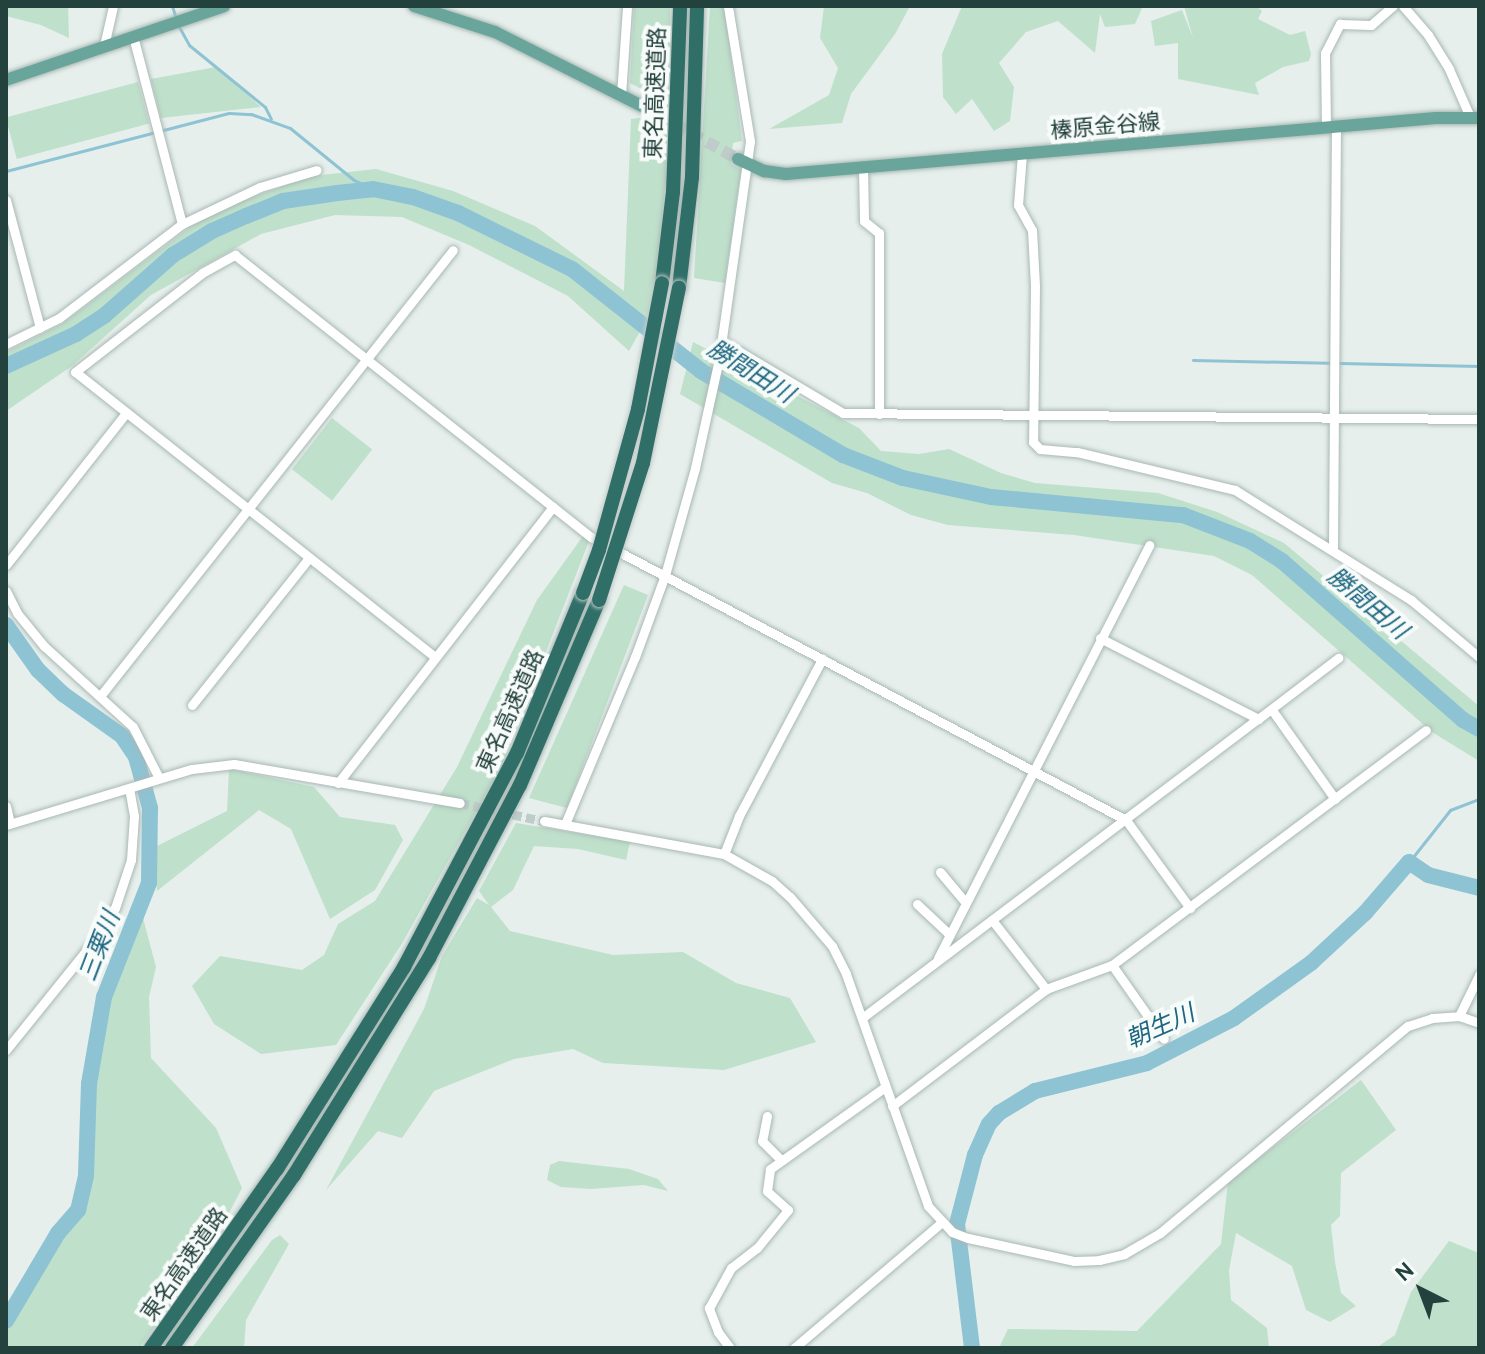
<!DOCTYPE html>
<html>
<head>
<meta charset="utf-8">
<style>
  body { margin:0 }
  #map { position:relative; width:1485px; height:1354px; overflow:hidden; background:#e6efec; font-family:Cabin,"Noto Sans JP",sans-serif }
  div>[style] { position:absolute }
  [style*='--x'] { left:calc(var(--x)*1px); top:calc(var(--y)*1px); width:calc(var(--w)*1px); rotate:calc(var(--a)*1deg) }
  .green>* { inset:0; background:#bfe0cb; transform-origin:0 0 }
  .stream>* { height:3px; margin:-1.5px; padding:0 1.5px; transform-origin:1.5px; border-radius:1.5px; background:#8ec3d4 }
  .river>* { height:16px; margin:-8px; padding:0 8px; transform-origin:8px; border-radius:8px; background:#8ec3d4 }
  .minor-tunnel>* { height:9px; margin-top:-4.5px; transform-origin:0; background:repeating-linear-gradient(90deg,#bfccc9 0 9px,transparent 0 13.5px) }
  .major-tunnel>* { height:12px; margin-top:-6px; transform-origin:0; background:repeating-linear-gradient(90deg,#bfccc9 0 12px,transparent 0 18px) }
  .roads { filter:drop-shadow(0 0 2px #a8b8b4) drop-shadow(0 0 2px #a8b8b4) }
  .minor>* { height:9px; margin:-4.5px; padding:0 4.5px; transform-origin:4.5px; border-radius:4.5px; background:#fff }
  .major>* { height:12px; margin:-6px; padding:0 6px; transform-origin:6px; border-radius:6px; background:#6aa59b }
  .highway>* { height:14px; margin:-7px; padding:0 7px; transform-origin:7px; border-radius:7px; background:#2f6f68 }
  .bridges { filter:drop-shadow(0 0 2px #c2cac9) drop-shadow(0 0 2px #c2cac9) }
  .highway-bridge>* { height:14px; margin:-7px; padding:0 7px; transform-origin:7px; border-radius:7px; background:#2f6f68 }
  span { translate:-50% -50%; white-space:nowrap; text-align:center; line-height:1.15; -webkit-text-stroke:8px #f7fbf9; paint-order:stroke }
  .street-label { font-size:22px; color:#24423d }
  .water-label { font-size:24px; color:#1c6680; font-style:italic }
  .frame { position:absolute; inset:0; border:8px solid #24423d; pointer-events:none }
  .north { position:absolute; left:1381px; top:1250px; width:80px; height:80px; -webkit-text-stroke:6px #f7fbf9; paint-order:stroke; rotate:318deg; font-size:22px; font-weight:700; line-height:32px; text-align:center; color:#24423d }
  .north::after { content:''; display:block; margin:auto; width:28px; height:36px; background:#24423d; clip-path:polygon(50% 0,100% 100%,50% 72%,0 100%) }
</style>
</head>
<body>
<div id="map">
  <div class="green">
    <div style="clip-path:polygon(6px 6px,68px 6px,69px 38px,41px 25px,6px 16px)"></div>
    <div style="clip-path:polygon(634px 6px,670px 6px,670px 16px,667px 169px,653px 297px,651px 312px,629px 351px,568px 296px,469px 245px,402px 217px,335px 215px,261px 234px,151px 295px,72px 366px,6px 411px,6px 352px,62px 324px,210px 212px,312px 176px,376px 169px,453px 191px,535px 226px,624px 291px,631px 119px,645px 117px,649px 93px,630px 83px)"></div>
    <div style="clip-path:polygon(710px 6px,724px 6px,725px 11px,742px 141px,733px 143px,731px 164px,741px 170px,725px 283px,694px 278px)"></div>
    <div style="clip-path:polygon(824px 6px,910px 6px,895px 34px,851px 94px,842px 123px,769px 129px,829px 95px,838px 68px,820px 38px)"></div>
    <div style="clip-path:polygon(962px 6px,1143px 6px,1135px 24px,1105px 27px,1100px 14px,1095px 53px,1058px 21px,1026px 32px,999px 63px,1014px 87px,1010px 121px,994px 131px,972px 99px,956px 114px,943px 97px,942px 54px)"></div>
    <div style="clip-path:polygon(1184px 6px,1256px 6px,1262px 11px,1258px 19px,1290px 35px,1305px 31px,1311px 54px,1309px 61px,1283px 67px,1255px 83px,1259px 95px,1178px 79px,1178px 43px,1155px 46px,1151px 21px,1182px 10px,1193px 38px)"></div>
    <div style="clip-path:polygon(216px 67px,261px 107px,161px 118px,151px 79px)"></div>
    <div style="left:138px;top:82px;width:43px;height:137px;rotate:75deg"></div>
    <div style="clip-path:polygon(693px 342px,859px 428px,881px 451px,919px 454px,949px 449px,1001px 473px,1035px 483px,1158px 493px,1217px 512px,1284px 543px,1479px 706px,1479px 761px,1432px 732px,1252px 575px,1214px 556px,1074px 535px,948px 525px,911px 515px,867px 493px,832px 483px,680px 394px)"></div>
    <div style="left:332px;top:418px;width:51px;height:65px;rotate:38deg"></div>
    <div style="clip-path:polygon(583px 536px,589px 541px,502px 765px,401px 945px,336px 1045px,261px 1054px,214px 1024px,192px 986px,220px 956px,302px 970px,324px 955px,338px 924px,375px 901px,457px 767px,537px 600px)"></div>
    <div style="clip-path:polygon(624px 585px,648px 595px,567px 808px,529px 798px)"></div>
    <div style="clip-path:polygon(229px 769px,314px 787px,340px 817px,395px 825px,403px 840px,375px 890px,330px 919px,291px 829px,259px 810px,157px 891px,155px 847px,227px 811px)"></div>
    <div style="clip-path:polygon(516px 823px,630px 842px,626px 860px,578px 849px,534px 846px,513px 890px,491px 907px,510px 931px,613px 955px,683px 952px,736px 983px,790px 998px,816px 1042px,724px 1070px,603px 1063px,573px 1049px,514px 1059px,434px 1091px,402px 1138px,378px 1131px,326px 1190px,424px 1009px,442px 956px,477px 898px,489px 905px,479px 891px)"></div>
    <div style="clip-path:polygon(142px 914px,156px 967px,149px 997px,151px 1058px,216px 1128px,242px 1188px,211px 1248px,139px 1348px,6px 1348px,6px 1310px,88px 1188px,88px 1107px,100px 1002px)"></div>
    <div style="clip-path:polygon(1361px 1080px,1396px 1130px,1341px 1173px,1340px 1216px,1331px 1225px,1335px 1262px,1341px 1293px,1356px 1306px,1330px 1322px,1306px 1310px,1292px 1266px,1236px 1233px,1229px 1270px,1231px 1300px,1267px 1328px,1269px 1348px,999px 1348px,1008px 1329px,1137px 1331px,1221px 1244px,1228px 1182px)"></div>
    <div style="clip-path:polygon(559px 1161px,629px 1169px,658px 1179px,668px 1191px,644px 1185px,591px 1189px,561px 1187px,547px 1180px,550px 1165px)"></div>
    <div style="clip-path:polygon(280px 1235px,289px 1244px,246px 1320px,244px 1348px,192px 1348px,272px 1240px)"></div>
    <div style="clip-path:polygon(1449px 1241px,1479px 1253px,1479px 1348px,1376px 1348px,1395px 1335px,1411px 1292px)"></div>
  </div>
  <div class="stream">
    <div style="--x:172;--y:6;--w:13;--a:72"></div>
    <div style="--x:178;--y:25;--w:23;--a:61"></div>
    <div style="--x:189;--y:45;--w:98;--a:39.2"></div>
    <div style="--x:265;--y:107;--w:13;--a:63"></div>
    <div style="--x:6;--y:171;--w:230;--a:-14.6"></div>
    <div style="--x:229;--y:113;--w:22;--a:3"></div>
    <div style="--x:251;--y:114;--w:41;--a:19.7"></div>
    <div style="--x:290;--y:128;--w:82;--a:39.1"></div>
    <div style="--x:354;--y:180;--w:21;--a:25"></div>
    <div style="--x:1193;--y:360;--w:286;--a:1.2"></div>
    <div style="--x:1409;--y:862;--w:66;--a:-51.7"></div>
    <div style="--x:1450;--y:810;--w:31;--a:-21"></div>
  </div>
  <div class="river">
    <div style="--x:6;--y:366;--w:77;--a:-24.6"></div>
    <div style="--x:76;--y:334;--w:35;--a:-33"></div>
    <div style="--x:105;--y:315;--w:91;--a:-41.4"></div>
    <div style="--x:173;--y:255;--w:46;--a:-31.6"></div>
    <div style="--x:212;--y:231;--w:37;--a:-24"></div>
    <div style="--x:246;--y:216;--w:40;--a:-22"></div>
    <div style="--x:283;--y:201;--w:55;--a:-8.4"></div>
    <div style="--x:337;--y:193;--w:36;--a:-6"></div>
    <div style="--x:373;--y:189;--w:41;--a:11.3"></div>
    <div style="--x:413;--y:197;--w:48;--a:19.6"></div>
    <div style="--x:458;--y:213;--w:127;--a:26.2"></div>
    <div style="--x:572;--y:269;--w:164;--a:38.3"></div>
    <div style="--x:701;--y:371;--w:165;--a:30.6"></div>
    <div style="--x:843;--y:455;--w:64;--a:21"></div>
    <div style="--x:903;--y:478;--w:90;--a:12.2"></div>
    <div style="--x:991;--y:497;--w:193;--a:5.4"></div>
    <div style="--x:1183;--y:515;--w:72;--a:21.2"></div>
    <div style="--x:1250;--y:541;--w:38;--a:32"></div>
    <div style="--x:1282;--y:561;--w:241;--a:41.3"></div>
    <div style="--x:1463;--y:720;--w:18;--a:29"></div>
    <div style="--x:6;--y:625;--w:55;--a:54.6"></div>
    <div style="--x:38;--y:670;--w:35;--a:44"></div>
    <div style="--x:63;--y:694;--w:72;--a:35.4"></div>
    <div style="--x:122;--y:736;--w:25;--a:56"></div>
    <div style="--x:136;--y:757;--w:53;--a:74.6"></div>
    <div style="--x:150;--y:808;--w:75;--a:90.8"></div>
    <div style="--x:149;--y:883;--w:123;--a:111.5"></div>
    <div style="--x:104;--y:997;--w:88;--a:99.8"></div>
    <div style="--x:89;--y:1084;--w:92;--a:91.9"></div>
    <div style="--x:86;--y:1176;--w:35;--a:103"></div>
    <div style="--x:78;--y:1210;--w:30;--a:131"></div>
    <div style="--x:58;--y:1233;--w:102;--a:120.6"></div>
    <div style="--x:972;--y:1348;--w:125;--a:-96.9"></div>
    <div style="--x:957;--y:1224;--w:71;--a:-75.4"></div>
    <div style="--x:975;--y:1155;--w:34;--a:-66"></div>
    <div style="--x:989;--y:1124;--w:15;--a:-48"></div>
    <div style="--x:999;--y:1113;--w:42;--a:-31.4"></div>
    <div style="--x:1035;--y:1091;--w:115;--a:-14"></div>
    <div style="--x:1147;--y:1063;--w:98;--a:-27.3"></div>
    <div style="--x:1234;--y:1018;--w:95;--a:-35.5"></div>
    <div style="--x:1311;--y:963;--w:74;--a:-42.8"></div>
    <div style="--x:1365;--y:913;--w:67;--a:-49.2"></div>
    <div style="--x:1409;--y:862;--w:23;--a:34"></div>
    <div style="--x:1428;--y:875;--w:53;--a:14.3"></div>
  </div>
  <div class="minor-tunnel">
    <div style="--x:460;--y:803;--w:86;--a:12.1"></div>
  </div>
  <div class="major-tunnel">
    <div style="--x:644;--y:107;--w:107;--a:29"></div>
  </div>
  <div class="roads">
    <div class="minor">
      <div style="--x:1403;--y:6;--w:38;--a:49"></div>
      <div style="--x:1428;--y:35;--w:40;--a:58"></div>
      <div style="--x:1449;--y:69;--w:52;--a:66.4"></div>
      <div style="--x:133;--y:36;--w:194;--a:75.4"></div>
      <div style="--x:104;--y:46;--w:41;--a:-77.3"></div>
      <div style="--x:621;--y:95;--w:89;--a:-86.1"></div>
      <div style="--x:1326;--y:127;--w:74;--a:-90.8"></div>
      <div style="--x:1325;--y:53;--w:33;--a:-63"></div>
      <div style="--x:1340;--y:24;--w:31;--a:2"></div>
      <div style="--x:1371;--y:25;--w:29;--a:-41"></div>
      <div style="--x:1022;--y:154;--w:51;--a:94.5"></div>
      <div style="--x:1018;--y:205;--w:29;--a:61"></div>
      <div style="--x:1032;--y:230;--w:56;--a:86.9"></div>
      <div style="--x:1035;--y:286;--w:156;--a:90.7"></div>
      <div style="--x:1033;--y:442;--w:10;--a:45"></div>
      <div style="--x:1040;--y:449;--w:37;--a:5"></div>
      <div style="--x:1077;--y:452;--w:163;--a:13.5"></div>
      <div style="--x:1235;--y:490;--w:208;--a:32"></div>
      <div style="--x:1411;--y:600;--w:89;--a:40"></div>
      <div style="--x:863;--y:167;--w:54;--a:88.9"></div>
      <div style="--x:864;--y:221;--w:19;--a:39"></div>
      <div style="--x:879;--y:233;--w:181;--a:90"></div>
      <div style="--x:6;--y:200;--w:132;--a:75.1"></div>
      <div style="--x:723;--y:342;--w:139;--a:30.6"></div>
      <div style="--x:843;--y:413;--w:636;--a:0.54"></div>
      <div style="--x:6;--y:344;--w:59;--a:-26.1"></div>
      <div style="--x:59;--y:318;--w:155;--a:-37.4"></div>
      <div style="--x:182;--y:224;--w:86;--a:-25.4"></div>
      <div style="--x:260;--y:187;--w:59;--a:-16.6"></div>
      <div style="--x:1333;--y:549;--w:423;--a:-89.6"></div>
      <div style="--x:6;--y:565;--w:194;--a:-51.7"></div>
      <div style="--x:6;--y:591;--w:25;--a:63"></div>
      <div style="--x:17;--y:613;--w:43;--a:50.7"></div>
      <div style="--x:44;--y:646;--w:120;--a:42.3"></div>
      <div style="--x:133;--y:727;--w:57;--a:63"></div>
      <div style="--x:1100;--y:638;--w:178;--a:27.1"></div>
      <div style="--x:1258;--y:719;--w:101;--a:-37.3"></div>
      <div style="--x:435;--y:657;--w:459;--a:-141.6"></div>
      <div style="--x:75;--y:372;--w:161;--a:-37.9"></div>
      <div style="--x:202;--y:273;--w:38;--a:-29"></div>
      <div style="--x:235;--y:255;--w:454;--a:38.4"></div>
      <div style="--x:591;--y:537;--w:605;--a:27.88"></div>
      <div style="--x:1126;--y:820;--w:109;--a:54"></div>
      <div style="--x:101;--y:695;--w:567;--a:-51.66"></div>
      <div style="--x:192;--y:705;--w:188;--a:-51.5"></div>
      <div style="--x:1272;--y:710;--w:109;--a:54.7"></div>
      <div style="--x:338;--y:783;--w:350;--a:-52.1"></div>
      <div style="--x:6;--y:806;--w:18;--a:77"></div>
      <div style="--x:544;--y:821;--w:183;--a:10.4"></div>
      <div style="--x:724;--y:854;--w:55;--a:29.4"></div>
      <div style="--x:772;--y:881;--w:24;--a:42"></div>
      <div style="--x:790;--y:897;--w:65;--a:49.4"></div>
      <div style="--x:832;--y:946;--w:31;--a:63"></div>
      <div style="--x:846;--y:974;--w:246;--a:70.5"></div>
      <div style="--x:928;--y:1206;--w:35;--a:47"></div>
      <div style="--x:952;--y:1232;--w:17;--a:21"></div>
      <div style="--x:968;--y:1238;--w:108;--a:12.2"></div>
      <div style="--x:1074;--y:1261;--w:25;--a:-2"></div>
      <div style="--x:1099;--y:1260;--w:26;--a:-13"></div>
      <div style="--x:1124;--y:1254;--w:42;--a:-30.3"></div>
      <div style="--x:1160;--y:1233;--w:323;--a:-39.9"></div>
      <div style="--x:1408;--y:1026;--w:25;--a:-18"></div>
      <div style="--x:1432;--y:1018;--w:27;--a:-4"></div>
      <div style="--x:1459;--y:1016;--w:21;--a:19"></div>
      <div style="--x:565;--y:824;--w:181;--a:-67.3"></div>
      <div style="--x:635;--y:657;--w:87;--a:-69.9"></div>
      <div style="--x:665;--y:575;--w:111;--a:-74.3"></div>
      <div style="--x:695;--y:468;--w:112;--a:-77.6"></div>
      <div style="--x:719;--y:359;--w:220;--a:-81.9"></div>
      <div style="--x:750;--y:141;--w:137;--a:-99.3"></div>
      <div style="--x:6;--y:825;--w:194;--a:-16.8"></div>
      <div style="--x:192;--y:769;--w:42;--a:-6.8"></div>
      <div style="--x:234;--y:764;--w:229;--a:9.8"></div>
      <div style="--x:724;--y:854;--w:41;--a:-68.5"></div>
      <div style="--x:739;--y:816;--w:178;--a:-62.1"></div>
      <div style="--x:940;--y:872;--w:38;--a:50"></div>
      <div style="--x:917;--y:904;--w:42;--a:43.1"></div>
      <div style="--x:992;--y:920;--w:88;--a:52"></div>
      <div style="--x:938;--y:958;--w:464;--a:-62.9"></div>
      <div style="--x:1112;--y:965;--w:90;--a:54.9"></div>
      <div style="--x:1459;--y:1016;--w:46;--a:-64"></div>
      <div style="--x:862;--y:1018;--w:496;--a:-37.1"></div>
      <div style="--x:6;--y:1050;--w:153;--a:-51.1"></div>
      <div style="--x:102;--y:931;--w:26;--a:-61"></div>
      <div style="--x:115;--y:908;--w:51;--a:-71.6"></div>
      <div style="--x:131;--y:860;--w:44;--a:-86.1"></div>
      <div style="--x:134;--y:816;--w:28;--a:-100"></div>
      <div style="--x:892;--y:1106;--w:193;--a:-37.2"></div>
      <div style="--x:1046;--y:989;--w:70;--a:-20"></div>
      <div style="--x:1112;--y:965;--w:392;--a:-36.8"></div>
      <div style="--x:767;--y:1116;--w:25;--a:101"></div>
      <div style="--x:762;--y:1141;--w:25;--a:45"></div>
      <div style="--x:730;--y:1348;--w:20;--a:-127"></div>
      <div style="--x:718;--y:1332;--w:26;--a:-111"></div>
      <div style="--x:709;--y:1308;--w:46;--a:-61.2"></div>
      <div style="--x:731;--y:1268;--w:33;--a:-38"></div>
      <div style="--x:757;--y:1248;--w:49;--a:-50.8"></div>
      <div style="--x:788;--y:1210;--w:28;--a:-138"></div>
      <div style="--x:767;--y:1191;--w:22;--a:-82"></div>
      <div style="--x:770;--y:1169;--w:141;--a:-35.5"></div>
      <div style="--x:794;--y:1348;--w:193;--a:-40.4"></div>
    </div>
    <div class="major">
      <div style="--x:414;--y:6;--w:85;--a:17.8"></div>
      <div style="--x:495;--y:32;--w:167;--a:26.7"></div>
      <div style="--x:6;--y:80;--w:230;--a:-18.7"></div>
      <div style="--x:738;--y:159;--w:29;--a:25"></div>
      <div style="--x:764;--y:171;--w:22;--a:8"></div>
      <div style="--x:786;--y:174;--w:652;--a:-4.92"></div>
      <div style="--x:1436;--y:118;--w:43;--a:0"></div>
    </div>
    <div class="highway">
      <div style="--x:662;--y:283;--w:92;--a:-83.1"></div>
      <div style="--x:673;--y:192;--w:186;--a:-87.8"></div>
      <div style="--x:679;--y:288;--w:112;--a:-83.3"></div>
      <div style="--x:692;--y:177;--w:171;--a:-88.3"></div>
      <div style="--x:151;--y:1348;--w:219;--a:-54.9"></div>
      <div style="--x:277;--y:1169;--w:239;--a:-57.8"></div>
      <div style="--x:404;--y:967;--w:242;--a:-62.2"></div>
      <div style="--x:517;--y:753;--w:173;--a:-67.6"></div>
      <div style="--x:172;--y:1348;--w:212;--a:-54.8"></div>
      <div style="--x:294;--y:1175;--w:256;--a:-58.1"></div>
      <div style="--x:429;--y:958;--w:195;--a:-62.3"></div>
      <div style="--x:520;--y:785;--w:201;--a:-66.9"></div>
    </div>
  </div>
  <div class="bridges">
    <div class="highway-bridge">
      <div style="--x:583;--y:593;--w:46;--a:-69.6"></div>
      <div style="--x:599;--y:550;--w:146;--a:-74.5"></div>
      <div style="--x:638;--y:409;--w:128;--a:-79.2"></div>
      <div style="--x:599;--y:600;--w:144;--a:-72.2"></div>
      <div style="--x:643;--y:463;--w:179;--a:-78.4"></div>
    </div>
  </div>
  <div class="street-label">
    <span style="left:655px;top:93px;rotate:-88deg">東名高速道路</span>
    <span style="left:1105px;top:126px;rotate:-5deg">榛原金谷線</span>
    <span style="left:510px;top:711px;rotate:-66deg">東名高速道路</span>
    <span style="left:184px;top:1264px;rotate:-55deg">東名高速道路</span>
  </div>
  <div class="water-label">
    <span style="left:751px;top:371px;rotate:32deg">勝間田川</span>
    <span style="left:1368px;top:603px;rotate:40deg">勝間田川</span>
    <span style="left:99px;top:946px;rotate:-69deg">三栗川</span>
    <span style="left:1160px;top:1026px;rotate:-24deg">朝生川</span>
  </div>
  <div class="frame"></div>
  <div class="north">N</div>
</div>
</body>
</html>
